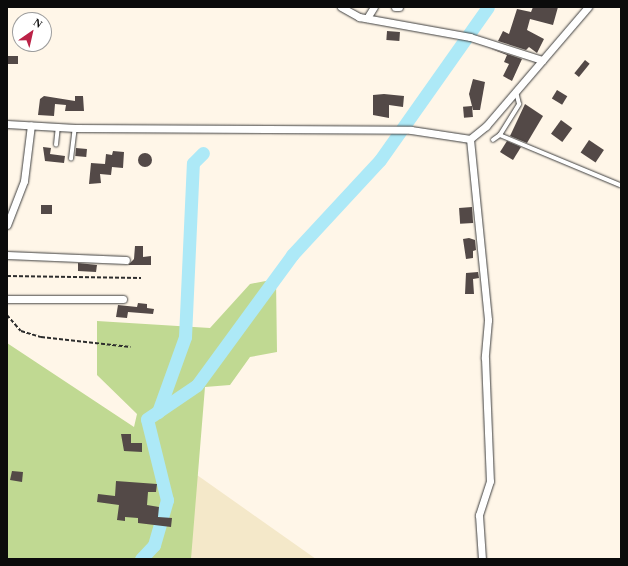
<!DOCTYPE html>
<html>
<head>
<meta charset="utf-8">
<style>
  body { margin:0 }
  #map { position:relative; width:628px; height:566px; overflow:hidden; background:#fff6e8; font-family:"Times New Roman",serif }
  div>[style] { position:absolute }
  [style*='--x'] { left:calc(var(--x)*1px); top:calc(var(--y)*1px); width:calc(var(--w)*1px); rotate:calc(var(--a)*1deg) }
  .farmland>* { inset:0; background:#f4e8c9 }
  .forest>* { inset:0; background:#c0d992 }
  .river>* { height:13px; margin:-6.5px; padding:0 6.5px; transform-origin:6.5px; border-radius:6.5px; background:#ade9f7 }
  .building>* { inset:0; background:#534947; transform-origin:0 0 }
  .round { border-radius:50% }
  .path>* { height:1.5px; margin-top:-0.75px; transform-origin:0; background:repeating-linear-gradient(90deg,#2d2d2d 0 4px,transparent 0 6px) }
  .roads { filter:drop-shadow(0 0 1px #3e3e3e) drop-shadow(0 0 1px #3e3e3e) }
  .lane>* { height:3.5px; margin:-1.75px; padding:0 1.75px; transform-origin:1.75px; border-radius:1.75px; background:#fff }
  .street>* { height:7px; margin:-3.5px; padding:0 3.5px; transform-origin:3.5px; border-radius:3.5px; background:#fff }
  span { translate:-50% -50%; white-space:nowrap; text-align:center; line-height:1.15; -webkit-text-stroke:4px #fff; paint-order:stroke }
  .frame { position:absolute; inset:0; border:8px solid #0b0b0b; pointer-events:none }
  .north { position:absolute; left:12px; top:12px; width:40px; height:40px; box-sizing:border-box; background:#fff; border:1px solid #9d9d9d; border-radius:50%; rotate:34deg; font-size:11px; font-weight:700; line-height:16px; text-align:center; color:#0b0b0b }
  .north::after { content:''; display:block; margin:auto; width:14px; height:18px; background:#bb2247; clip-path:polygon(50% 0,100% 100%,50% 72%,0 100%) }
</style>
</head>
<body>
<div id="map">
  <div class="farmland">
    <div style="clip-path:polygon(197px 475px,316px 559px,189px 559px)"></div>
  </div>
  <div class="forest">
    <div style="clip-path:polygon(276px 279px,277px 352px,250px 357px,230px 385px,205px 387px,191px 559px,7px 559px,7px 343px,134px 427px,137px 414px,97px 375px,97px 321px,210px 328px,250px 284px)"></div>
  </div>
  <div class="river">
    <div style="--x:158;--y:412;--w:80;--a:-70.2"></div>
    <div style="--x:185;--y:337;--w:174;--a:-87.4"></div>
    <div style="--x:193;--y:163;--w:14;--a:-45"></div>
    <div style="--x:141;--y:559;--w:19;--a:-47"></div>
    <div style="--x:154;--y:545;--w:47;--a:-73.9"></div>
    <div style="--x:167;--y:500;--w:83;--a:-103.9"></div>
    <div style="--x:147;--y:419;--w:60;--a:-34.2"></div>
    <div style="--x:197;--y:385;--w:161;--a:-53.8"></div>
    <div style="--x:292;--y:255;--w:129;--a:-47.2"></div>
    <div style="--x:380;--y:160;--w:187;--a:-54.8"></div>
  </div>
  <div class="building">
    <div style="clip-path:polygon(533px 7px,558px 7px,553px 25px,530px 19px,527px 30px,544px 39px,537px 53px,529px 47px,526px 50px,498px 41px,503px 31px,509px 34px,517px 9px,531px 12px)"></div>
    <div style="left:387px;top:31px;width:13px;height:9px;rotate:4deg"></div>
    <div style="clip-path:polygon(489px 48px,522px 59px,512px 81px,503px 76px,509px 64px,504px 62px,507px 55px)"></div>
    <div style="left:7px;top:56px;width:11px;height:8px"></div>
    <div style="left:585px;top:60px;width:6px;height:17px;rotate:39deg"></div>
    <div style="clip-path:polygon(473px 79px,485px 82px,480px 110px,473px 110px,469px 94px)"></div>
    <div style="left:557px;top:90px;width:12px;height:10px;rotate:31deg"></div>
    <div style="clip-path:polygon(384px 94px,404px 96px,403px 107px,389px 105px,389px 118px,373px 115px,373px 95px)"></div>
    <div style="clip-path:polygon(44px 96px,75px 101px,75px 96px,83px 96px,84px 111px,65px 111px,66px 105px,55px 104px,54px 116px,38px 115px,40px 99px)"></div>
    <div style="clip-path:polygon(525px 104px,543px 116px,527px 143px,510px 136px)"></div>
    <div style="left:472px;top:106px;width:11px;height:9px;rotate:85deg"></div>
    <div style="left:561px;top:120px;width:14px;height:17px;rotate:36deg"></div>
    <div style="left:589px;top:140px;width:18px;height:15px;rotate:34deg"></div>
    <div style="clip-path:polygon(507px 141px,521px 147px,513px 160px,500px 152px)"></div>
    <div style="clip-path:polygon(43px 147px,51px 148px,50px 154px,65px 156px,64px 163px,45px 161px)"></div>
    <div style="left:76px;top:148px;width:11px;height:8px;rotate:5deg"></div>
    <div style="clip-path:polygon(113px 151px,124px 152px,123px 168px,112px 167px,111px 175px,100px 174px,101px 183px,89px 184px,91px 163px,105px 164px,106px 154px,112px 155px)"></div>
    <div class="round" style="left:138px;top:153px;width:14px;height:14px"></div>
    <div style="left:41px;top:205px;width:11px;height:9px"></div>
    <div style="left:472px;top:207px;width:16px;height:13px;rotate:86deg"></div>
    <div style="clip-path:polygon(469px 238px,475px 240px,476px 250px,473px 251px,473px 258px,466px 259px,463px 239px)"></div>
    <div style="clip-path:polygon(135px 246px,143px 246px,143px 257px,151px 256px,151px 265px,128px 265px,134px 259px)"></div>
    <div style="clip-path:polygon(78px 263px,97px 265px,96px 272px,78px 271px)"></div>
    <div style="clip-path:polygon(478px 272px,479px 278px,473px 279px,474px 294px,465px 294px,466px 273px)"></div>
    <div style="clip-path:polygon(138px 303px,147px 304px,147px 308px,154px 309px,153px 314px,128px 312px,127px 318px,116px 317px,118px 305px,137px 307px)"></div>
    <div style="clip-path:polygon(121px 434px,131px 434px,131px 443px,142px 443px,142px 452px,124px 451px)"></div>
    <div style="clip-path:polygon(12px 471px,23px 472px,22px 482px,10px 480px)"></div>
    <div style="clip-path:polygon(116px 481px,157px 484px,156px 492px,148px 492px,147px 505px,159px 507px,158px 517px,172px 518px,171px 527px,138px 523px,138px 518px,125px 517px,125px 521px,117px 520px,119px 505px,97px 502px,98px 494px,115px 496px)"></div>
  </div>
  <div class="path">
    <div style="--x:7;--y:276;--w:134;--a:0.9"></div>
    <div style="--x:7;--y:315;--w:21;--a:49"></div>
    <div style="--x:21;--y:331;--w:21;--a:17"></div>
    <div style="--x:41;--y:337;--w:90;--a:6.4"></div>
  </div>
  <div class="roads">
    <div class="lane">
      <div style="--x:500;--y:135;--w:130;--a:22.6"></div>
      <div style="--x:493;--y:140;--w:9;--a:-36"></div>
      <div style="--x:500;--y:135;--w:36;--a:-58"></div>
      <div style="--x:519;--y:104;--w:12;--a:-104"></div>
      <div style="--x:56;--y:145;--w:18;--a:-84"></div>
      <div style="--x:71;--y:159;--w:31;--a:-83"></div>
    </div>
    <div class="street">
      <div style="--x:341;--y:7;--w:21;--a:29"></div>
      <div style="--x:359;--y:17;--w:113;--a:10.2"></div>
      <div style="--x:470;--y:37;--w:76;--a:17.7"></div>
      <div style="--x:395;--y:7;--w:4;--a:0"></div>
      <div style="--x:367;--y:18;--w:13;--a:-58"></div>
      <div style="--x:7;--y:124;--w:68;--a:3.4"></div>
      <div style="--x:75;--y:128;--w:336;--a:0.3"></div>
      <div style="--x:411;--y:130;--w:60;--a:8.7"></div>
      <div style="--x:470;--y:139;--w:21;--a:-39"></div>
      <div style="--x:486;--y:126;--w:157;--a:-49.4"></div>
      <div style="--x:470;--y:139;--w:182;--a:84.3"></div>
      <div style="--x:488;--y:320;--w:38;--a:95"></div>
      <div style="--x:485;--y:358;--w:123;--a:87.7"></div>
      <div style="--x:490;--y:481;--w:36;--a:108"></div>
      <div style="--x:479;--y:515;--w:44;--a:86.1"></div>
      <div style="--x:7;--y:225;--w:47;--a:-68.9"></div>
      <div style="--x:24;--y:181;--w:56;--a:-82.9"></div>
      <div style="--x:7;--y:255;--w:119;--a:2.4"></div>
      <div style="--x:7;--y:299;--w:116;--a:0"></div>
    </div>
  </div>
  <div class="frame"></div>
  <div class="north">N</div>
</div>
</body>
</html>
